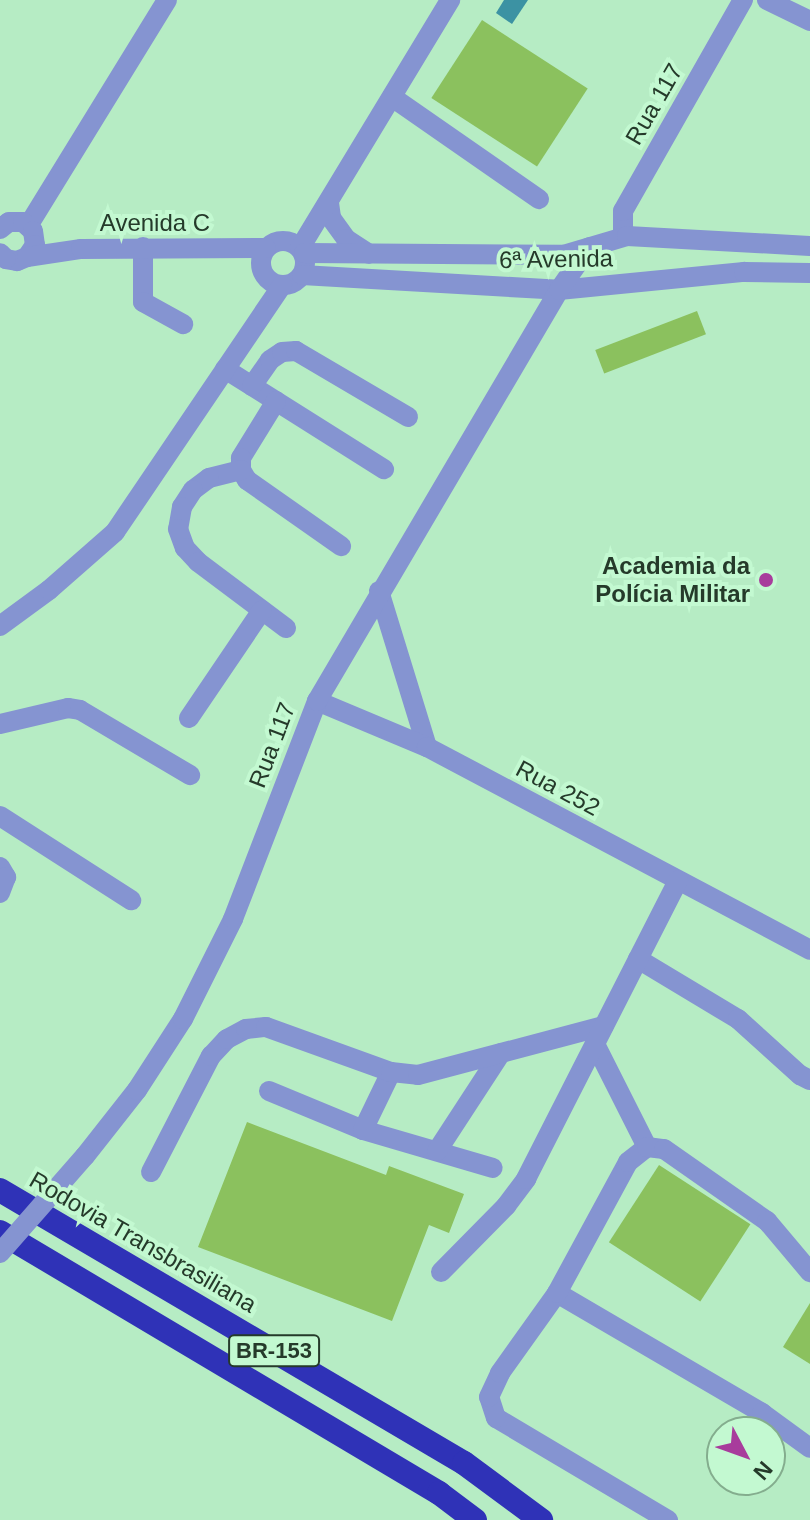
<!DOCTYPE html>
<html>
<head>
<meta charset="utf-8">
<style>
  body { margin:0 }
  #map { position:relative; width:810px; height:1520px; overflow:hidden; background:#b6ecc4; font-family:Helvetica,sans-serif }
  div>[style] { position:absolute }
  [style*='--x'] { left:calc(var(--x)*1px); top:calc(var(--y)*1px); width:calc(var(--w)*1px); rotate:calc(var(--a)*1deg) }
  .water>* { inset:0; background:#3c92a3 }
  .building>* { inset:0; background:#8bc15e; transform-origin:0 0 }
  .minor>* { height:20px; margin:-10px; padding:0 10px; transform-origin:10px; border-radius:10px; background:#8594d1 }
  .minor>.ring { margin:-10px; padding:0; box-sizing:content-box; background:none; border:20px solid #8594d1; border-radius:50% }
  .highway>* { height:24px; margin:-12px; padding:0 12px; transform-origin:12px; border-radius:12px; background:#2f32b7 }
  .minor-bridge>* { height:20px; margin:-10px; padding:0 10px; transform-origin:10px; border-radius:10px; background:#8594d1 }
  .dots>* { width:22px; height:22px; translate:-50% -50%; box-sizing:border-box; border:4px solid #c3f9d1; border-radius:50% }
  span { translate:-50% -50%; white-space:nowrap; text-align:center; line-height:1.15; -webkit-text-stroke:8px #c3f9d1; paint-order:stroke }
  .shield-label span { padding:2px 6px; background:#c3f9d1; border:2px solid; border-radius:6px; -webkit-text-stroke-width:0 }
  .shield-label { font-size:22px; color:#253a2a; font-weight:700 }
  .street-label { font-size:24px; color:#253a2a }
  .poi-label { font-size:24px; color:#253a2a; font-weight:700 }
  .right { translate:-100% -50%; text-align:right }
  .north { position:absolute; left:706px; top:1416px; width:80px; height:80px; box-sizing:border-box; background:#c3f9d1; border:2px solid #84ad8e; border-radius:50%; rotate:131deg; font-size:22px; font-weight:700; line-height:32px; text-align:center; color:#253a2a }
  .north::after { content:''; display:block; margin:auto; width:28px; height:36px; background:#a83c9c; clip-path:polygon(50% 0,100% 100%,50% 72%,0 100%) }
</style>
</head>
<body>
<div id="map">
  <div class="water">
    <div style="clip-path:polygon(504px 0,528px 0,512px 24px,496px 13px)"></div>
  </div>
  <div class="building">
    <div style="left:482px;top:20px;width:126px;height:93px;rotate:33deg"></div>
    <div style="left:697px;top:311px;width:25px;height:109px;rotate:69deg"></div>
    <div style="clip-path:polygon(247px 1122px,386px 1175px,389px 1166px,464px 1194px,449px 1233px,429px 1225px,392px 1321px,198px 1247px)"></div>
    <div style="left:659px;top:1165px;width:109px;height:92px;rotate:33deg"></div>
    <div style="clip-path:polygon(810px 1303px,810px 1364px,783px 1347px)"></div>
  </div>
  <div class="minor">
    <div style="--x:767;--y:0;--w:48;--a:26"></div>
    <div style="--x:392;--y:97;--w:179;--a:34.8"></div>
    <div style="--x:329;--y:203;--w:15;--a:82"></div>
    <div style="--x:331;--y:218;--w:26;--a:54"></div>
    <div style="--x:346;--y:239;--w:27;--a:33"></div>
    <div style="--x:28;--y:226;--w:265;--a:-58.4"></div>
    <div style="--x:0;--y:229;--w:11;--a:-38"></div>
    <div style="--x:9;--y:222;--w:14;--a:0"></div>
    <div style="--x:23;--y:222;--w:13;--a:42"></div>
    <div style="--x:33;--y:231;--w:14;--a:82"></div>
    <div style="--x:35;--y:245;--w:14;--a:124"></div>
    <div style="--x:27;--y:257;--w:11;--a:158"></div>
    <div style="--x:17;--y:261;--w:11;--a:-170"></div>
    <div style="--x:6;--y:259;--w:8;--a:-135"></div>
    <div style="--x:627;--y:236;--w:8;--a:-120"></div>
    <div style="--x:623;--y:229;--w:18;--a:-90"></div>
    <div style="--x:623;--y:211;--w:243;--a:-60.4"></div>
    <div class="ring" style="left:261px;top:241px;width:24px;height:24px"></div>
    <div style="--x:143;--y:247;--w:55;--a:90"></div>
    <div style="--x:143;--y:302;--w:46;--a:28.8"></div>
    <div style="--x:300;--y:248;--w:290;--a:-58.8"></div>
    <div style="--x:304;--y:253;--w:259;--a:0.4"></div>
    <div style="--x:563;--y:255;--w:67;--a:-16.5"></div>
    <div style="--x:627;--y:236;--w:183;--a:3.1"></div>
    <div style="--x:27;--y:257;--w:55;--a:-8.4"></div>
    <div style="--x:81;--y:249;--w:185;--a:-0.3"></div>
    <div style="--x:302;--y:275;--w:257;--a:3.3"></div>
    <div style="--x:559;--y:290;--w:186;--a:-5.6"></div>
    <div style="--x:744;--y:272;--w:66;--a:0.9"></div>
    <div style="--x:225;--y:369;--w:188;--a:32.2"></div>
    <div style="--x:252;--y:386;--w:32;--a:-55"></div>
    <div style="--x:270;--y:360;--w:14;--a:-34"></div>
    <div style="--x:282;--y:352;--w:14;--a:-4"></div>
    <div style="--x:296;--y:351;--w:130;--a:30.5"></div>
    <div style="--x:276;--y:401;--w:67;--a:121.6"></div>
    <div style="--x:241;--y:458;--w:12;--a:90"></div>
    <div style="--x:241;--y:470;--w:12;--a:59"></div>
    <div style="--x:247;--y:480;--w:115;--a:35.1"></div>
    <div style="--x:241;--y:470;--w:33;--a:166"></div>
    <div style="--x:209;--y:478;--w:20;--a:143"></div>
    <div style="--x:193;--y:490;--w:20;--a:123"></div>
    <div style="--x:182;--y:507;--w:22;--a:100"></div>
    <div style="--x:178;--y:529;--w:20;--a:70"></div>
    <div style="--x:185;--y:548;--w:19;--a:47"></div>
    <div style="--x:198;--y:562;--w:110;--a:36.9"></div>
    <div style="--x:379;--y:591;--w:163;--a:72.9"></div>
    <div style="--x:0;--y:626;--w:61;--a:-36.3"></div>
    <div style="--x:49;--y:590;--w:88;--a:-41.3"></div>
    <div style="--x:115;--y:532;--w:298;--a:-55.9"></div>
    <div style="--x:317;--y:701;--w:119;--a:22.7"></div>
    <div style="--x:427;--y:747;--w:433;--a:27.9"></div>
    <div style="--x:189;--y:718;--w:130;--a:-55.9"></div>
    <div style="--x:0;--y:724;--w:70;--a:-13.2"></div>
    <div style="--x:68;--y:708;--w:12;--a:9"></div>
    <div style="--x:80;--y:710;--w:128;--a:30.6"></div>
    <div style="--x:0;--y:816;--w:156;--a:32.7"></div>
    <div style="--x:0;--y:867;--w:12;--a:59"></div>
    <div style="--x:6;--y:877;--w:17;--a:111"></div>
    <div style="--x:638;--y:959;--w:117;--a:31"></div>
    <div style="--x:738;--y:1019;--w:84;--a:42.1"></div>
    <div style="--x:800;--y:1075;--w:11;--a:27"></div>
    <div style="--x:595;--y:1044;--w:115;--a:63.2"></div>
    <div style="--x:269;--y:1091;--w:102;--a:22.5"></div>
    <div style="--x:363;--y:1130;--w:135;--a:16.3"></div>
    <div style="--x:363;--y:1130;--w:64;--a:-64.2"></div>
    <div style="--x:437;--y:1151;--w:117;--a:-56.9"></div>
    <div style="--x:85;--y:1156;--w:84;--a:-51.8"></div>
    <div style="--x:137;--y:1090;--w:85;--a:-57.1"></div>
    <div style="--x:183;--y:1019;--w:112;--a:-63.4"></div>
    <div style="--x:233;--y:919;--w:234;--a:-68.9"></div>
    <div style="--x:317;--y:701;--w:477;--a:-59.5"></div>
    <div style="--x:559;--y:290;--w:52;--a:-55.1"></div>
    <div style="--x:151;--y:1172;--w:131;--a:-62.7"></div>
    <div style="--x:211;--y:1056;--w:23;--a:-47"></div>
    <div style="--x:227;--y:1039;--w:21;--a:-28"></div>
    <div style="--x:246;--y:1029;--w:20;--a:-6"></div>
    <div style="--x:266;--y:1027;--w:133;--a:19.8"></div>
    <div style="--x:391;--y:1072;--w:27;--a:6"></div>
    <div style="--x:418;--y:1075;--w:192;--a:-14.8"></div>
    <div style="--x:441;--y:1272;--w:93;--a:-45.4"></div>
    <div style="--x:506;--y:1206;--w:34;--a:-53"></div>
    <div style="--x:526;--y:1179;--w:335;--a:-63"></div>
    <div style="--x:557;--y:1293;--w:238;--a:30.3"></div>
    <div style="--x:762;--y:1413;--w:59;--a:36.1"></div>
    <div style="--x:668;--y:1520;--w:200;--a:-149.3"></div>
    <div style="--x:496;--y:1418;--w:22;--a:-108"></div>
    <div style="--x:489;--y:1397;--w:26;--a:-65"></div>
    <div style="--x:500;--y:1373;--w:98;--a:-54.5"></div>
    <div style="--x:557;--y:1293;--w:149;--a:-61.5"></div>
    <div style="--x:628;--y:1162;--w:24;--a:-38"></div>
    <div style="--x:647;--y:1147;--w:17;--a:7"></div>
    <div style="--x:664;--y:1149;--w:126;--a:35"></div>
    <div style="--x:767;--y:1221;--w:67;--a:49.9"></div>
  </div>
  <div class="highway">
    <div style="--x:0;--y:1190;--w:538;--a:30.47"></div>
    <div style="--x:464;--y:1463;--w:96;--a:36.5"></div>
    <div style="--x:0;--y:1232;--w:511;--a:30.73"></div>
    <div style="--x:439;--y:1493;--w:45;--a:36.9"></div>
  </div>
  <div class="minor-bridge">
    <div style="--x:0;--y:1253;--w:129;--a:-48.8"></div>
  </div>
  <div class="dots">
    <div style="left:766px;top:580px;background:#a83c9c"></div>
  </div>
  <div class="shield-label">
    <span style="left:274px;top:1351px">BR-153</span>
  </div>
  <div class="street-label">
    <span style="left:654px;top:104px;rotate:-60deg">Rua 117</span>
    <span style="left:155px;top:223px">Avenida C</span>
    <span style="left:556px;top:259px;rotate:-1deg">6ª Avenida</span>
    <span style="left:272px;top:745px;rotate:-69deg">Rua 117</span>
    <span style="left:558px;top:788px;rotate:28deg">Rua 252</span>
    <span style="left:143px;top:1242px;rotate:30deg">Rodovia Transbrasiliana</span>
  </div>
  <div class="poi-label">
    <span class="right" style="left:750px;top:580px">Academia da<br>Polícia Militar</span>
  </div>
  <div class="north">N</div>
</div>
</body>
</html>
